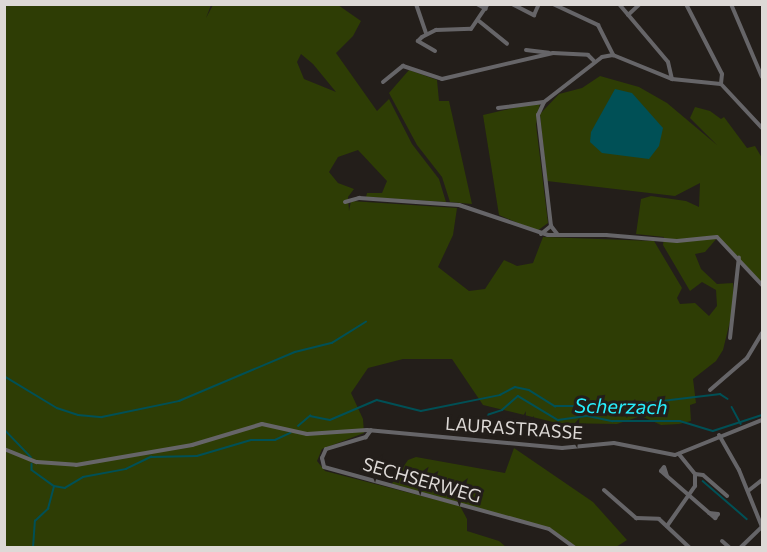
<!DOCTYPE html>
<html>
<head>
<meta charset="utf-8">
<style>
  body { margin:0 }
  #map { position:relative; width:767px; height:552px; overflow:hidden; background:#231e1a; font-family:Commissioner,sans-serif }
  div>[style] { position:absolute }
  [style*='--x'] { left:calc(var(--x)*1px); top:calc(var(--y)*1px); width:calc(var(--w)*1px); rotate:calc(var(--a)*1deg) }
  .green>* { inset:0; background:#2e3d05 }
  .water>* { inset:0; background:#005056 }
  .stream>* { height:1.5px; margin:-0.75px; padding:0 0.75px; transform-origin:0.75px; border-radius:0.75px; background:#005056 }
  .minor>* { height:4px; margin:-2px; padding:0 2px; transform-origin:2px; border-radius:2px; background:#666568 }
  span { translate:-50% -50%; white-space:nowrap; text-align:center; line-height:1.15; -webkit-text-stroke:6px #231e1a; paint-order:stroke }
  .street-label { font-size:18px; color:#ddd9d6 }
  .water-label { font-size:20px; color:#27eefd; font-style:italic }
  .frame { position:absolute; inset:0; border:6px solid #ddd9d6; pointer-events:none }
</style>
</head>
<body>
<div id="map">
  <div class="green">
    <div style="clip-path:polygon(evenodd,4px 5px,211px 5px,206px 18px,213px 5px,338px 5px,361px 21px,353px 36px,336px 53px,377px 111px,389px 99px,412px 144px,439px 179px,446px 202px,366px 197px,367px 193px,382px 193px,387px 181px,358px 150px,338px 157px,329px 172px,338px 183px,354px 189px,348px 197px,349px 211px,351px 201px,457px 208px,453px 235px,438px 267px,469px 291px,485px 289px,504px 260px,517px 266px,533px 263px,543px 237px,654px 241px,682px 288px,677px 298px,680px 304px,695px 303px,709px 316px,717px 306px,716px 290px,702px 282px,690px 291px,663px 245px,664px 237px,636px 234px,641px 199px,651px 196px,686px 201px,699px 207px,700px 183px,675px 196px,547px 181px,540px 114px,559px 94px,582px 88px,600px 76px,639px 87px,667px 103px,717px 145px,690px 118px,695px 107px,710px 111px,721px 119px,724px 117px,747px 148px,755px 146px,762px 158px,762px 284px,718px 237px,705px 252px,695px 254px,701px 269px,717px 284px,733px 283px,734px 305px,723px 350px,716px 361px,693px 379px,696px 403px,690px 405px,691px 421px,679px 424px,661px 425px,641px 416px,617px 424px,557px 423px,483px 405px,452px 359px,403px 359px,368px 368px,351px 393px,363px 419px,364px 433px,322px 449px,317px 461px,325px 471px,460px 506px,467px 519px,467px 531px,499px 541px,506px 547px,5px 547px,4px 5px,301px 54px,313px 64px,336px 92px,304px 79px,297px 62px,301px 54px)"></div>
    <div style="clip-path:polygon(409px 70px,437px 80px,439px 101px,449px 101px,472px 204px,450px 202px,442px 177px,417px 145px,389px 93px)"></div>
    <div style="clip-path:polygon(540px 102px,536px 125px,548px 223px,537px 231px,499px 215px,483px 115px)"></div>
    <div style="clip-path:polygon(514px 448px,593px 502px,627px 540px,616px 547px,575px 547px,549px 529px,391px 485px,408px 460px,416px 457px,505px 473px)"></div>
  </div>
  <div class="water">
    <div style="clip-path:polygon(615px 89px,632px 93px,663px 128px,659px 146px,649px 159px,602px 153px,590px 142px,591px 132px)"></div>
  </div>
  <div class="stream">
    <div style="--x:4;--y:376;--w:62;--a:31.1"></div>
    <div style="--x:57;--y:408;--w:22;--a:18"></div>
    <div style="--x:78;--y:415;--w:24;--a:5"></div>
    <div style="--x:102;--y:417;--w:79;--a:-11.7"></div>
    <div style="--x:179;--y:401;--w:126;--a:-22.9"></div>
    <div style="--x:295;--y:352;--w:38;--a:-14"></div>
    <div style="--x:332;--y:343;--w:40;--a:-32"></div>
    <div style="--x:732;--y:407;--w:19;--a:62"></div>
    <div style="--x:487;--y:415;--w:16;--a:-18"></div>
    <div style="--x:502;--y:410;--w:21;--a:-41"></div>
    <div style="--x:518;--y:396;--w:47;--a:31"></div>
    <div style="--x:558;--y:420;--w:30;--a:-8"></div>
    <div style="--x:588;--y:416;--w:25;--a:12"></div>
    <div style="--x:612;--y:421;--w:68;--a:0"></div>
    <div style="--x:680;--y:421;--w:34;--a:17"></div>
    <div style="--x:713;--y:431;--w:52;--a:-18.1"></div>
    <div style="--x:298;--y:426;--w:16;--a:-40"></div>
    <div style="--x:310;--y:416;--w:20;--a:11"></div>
    <div style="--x:330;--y:420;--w:51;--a:-23.1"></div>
    <div style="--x:377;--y:400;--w:45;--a:14"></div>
    <div style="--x:421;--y:411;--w:81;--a:-11.4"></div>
    <div style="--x:500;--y:395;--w:17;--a:-28"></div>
    <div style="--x:515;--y:387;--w:14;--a:12"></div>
    <div style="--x:529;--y:390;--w:31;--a:32"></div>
    <div style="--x:555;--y:406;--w:65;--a:0"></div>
    <div style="--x:620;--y:406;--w:101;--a:-6.8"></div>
    <div style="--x:720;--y:394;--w:9;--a:32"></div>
    <div style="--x:4;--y:429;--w:39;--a:46"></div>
    <div style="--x:32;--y:464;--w:6;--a:90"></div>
    <div style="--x:32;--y:470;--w:27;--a:36"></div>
    <div style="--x:54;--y:486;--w:11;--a:10"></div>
    <div style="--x:65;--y:488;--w:21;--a:-31"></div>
    <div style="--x:83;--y:477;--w:44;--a:-10.5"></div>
    <div style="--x:126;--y:469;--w:28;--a:-26"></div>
    <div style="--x:151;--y:457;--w:46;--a:-1.2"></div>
    <div style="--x:197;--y:456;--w:56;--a:-16.5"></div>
    <div style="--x:251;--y:440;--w:24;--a:0"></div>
    <div style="--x:275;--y:440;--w:17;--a:-25"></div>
    <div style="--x:703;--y:481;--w:58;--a:40.8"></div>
    <div style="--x:33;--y:548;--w:27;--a:-86"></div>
    <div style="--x:35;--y:521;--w:18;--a:-43"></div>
    <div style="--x:48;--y:509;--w:23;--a:-75"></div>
  </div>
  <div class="minor">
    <div style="--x:416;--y:4;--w:31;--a:71"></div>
    <div style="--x:477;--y:4;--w:10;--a:29"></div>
    <div style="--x:512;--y:4;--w:25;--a:27"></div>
    <div style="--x:534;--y:15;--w:12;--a:-66"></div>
    <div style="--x:553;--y:4;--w:50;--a:25"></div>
    <div style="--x:598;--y:25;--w:34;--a:63"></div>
    <div style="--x:619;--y:4;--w:76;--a:49.8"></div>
    <div style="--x:668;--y:62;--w:17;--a:77"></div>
    <div style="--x:686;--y:4;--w:79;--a:62.8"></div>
    <div style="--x:722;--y:74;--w:10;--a:96"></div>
    <div style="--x:731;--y:4;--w:79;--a:67"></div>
    <div style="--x:628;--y:15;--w:16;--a:-43"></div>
    <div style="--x:479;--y:21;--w:36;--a:39"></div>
    <div style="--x:526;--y:50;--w:23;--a:7"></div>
    <div style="--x:435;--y:51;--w:20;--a:-150"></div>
    <div style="--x:418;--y:41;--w:6;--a:-45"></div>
    <div style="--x:422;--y:37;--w:16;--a:-27"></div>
    <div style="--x:436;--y:30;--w:35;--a:-2"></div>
    <div style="--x:471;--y:29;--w:30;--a:-56"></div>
    <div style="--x:383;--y:82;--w:26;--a:-39"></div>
    <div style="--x:403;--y:66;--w:41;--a:18.4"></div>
    <div style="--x:442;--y:79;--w:114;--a:-13.2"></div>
    <div style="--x:553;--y:53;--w:35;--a:3"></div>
    <div style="--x:588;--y:55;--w:8;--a:45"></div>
    <div style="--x:498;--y:108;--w:46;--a:-7.4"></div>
    <div style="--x:345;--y:202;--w:15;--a:-16"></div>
    <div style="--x:359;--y:198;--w:100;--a:4"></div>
    <div style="--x:459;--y:205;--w:94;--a:18.6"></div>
    <div style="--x:548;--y:235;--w:58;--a:0"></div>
    <div style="--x:606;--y:235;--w:71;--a:4.8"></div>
    <div style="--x:677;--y:241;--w:40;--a:-5.7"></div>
    <div style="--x:717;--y:237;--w:66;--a:46.8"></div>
    <div style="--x:541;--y:234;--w:13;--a:-39"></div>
    <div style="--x:558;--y:235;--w:11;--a:-128"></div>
    <div style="--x:551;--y:226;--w:112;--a:-96.7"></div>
    <div style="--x:538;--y:115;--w:14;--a:-65"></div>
    <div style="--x:544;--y:102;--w:73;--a:-37.8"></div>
    <div style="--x:602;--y:57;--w:11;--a:-10"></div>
    <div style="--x:613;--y:55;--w:64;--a:22.1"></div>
    <div style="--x:672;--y:79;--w:49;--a:5.8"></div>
    <div style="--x:721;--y:84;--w:60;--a:47"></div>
    <div style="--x:730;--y:338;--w:81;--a:-83.7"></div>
    <div style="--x:710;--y:390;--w:49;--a:-40.9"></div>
    <div style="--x:747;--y:358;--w:29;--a:-59"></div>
    <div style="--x:371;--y:430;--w:9;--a:126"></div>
    <div style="--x:366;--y:437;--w:42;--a:163.3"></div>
    <div style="--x:326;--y:449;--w:10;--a:114"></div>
    <div style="--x:322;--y:458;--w:9;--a:77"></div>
    <div style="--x:324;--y:467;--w:233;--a:15.4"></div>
    <div style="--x:549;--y:529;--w:32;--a:36"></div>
    <div style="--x:719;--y:435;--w:40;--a:60.3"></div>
    <div style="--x:739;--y:470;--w:61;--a:68"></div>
    <div style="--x:4;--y:449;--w:35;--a:22"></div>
    <div style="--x:37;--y:462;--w:39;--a:4"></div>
    <div style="--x:76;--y:465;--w:118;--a:-9.8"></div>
    <div style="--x:192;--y:445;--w:73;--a:-16.7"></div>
    <div style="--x:262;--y:424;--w:46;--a:12.5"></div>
    <div style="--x:307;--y:434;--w:60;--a:-3.8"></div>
    <div style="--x:367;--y:430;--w:196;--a:5.3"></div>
    <div style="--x:562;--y:448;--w:52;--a:-5.5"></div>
    <div style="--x:614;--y:443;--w:62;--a:11.1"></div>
    <div style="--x:675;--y:455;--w:94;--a:-21.9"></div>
    <div style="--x:695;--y:474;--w:8;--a:7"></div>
    <div style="--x:703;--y:475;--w:32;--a:41"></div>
    <div style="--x:667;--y:476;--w:9;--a:-108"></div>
    <div style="--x:664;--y:467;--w:5;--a:127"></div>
    <div style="--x:661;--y:471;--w:72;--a:41"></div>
    <div style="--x:715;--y:518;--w:5;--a:-53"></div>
    <div style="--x:718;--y:514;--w:9;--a:-174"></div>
    <div style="--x:604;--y:490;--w:43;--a:41.2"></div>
    <div style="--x:636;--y:518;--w:23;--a:2"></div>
    <div style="--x:659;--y:519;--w:42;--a:43.1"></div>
    <div style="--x:748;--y:491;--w:18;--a:-38"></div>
    <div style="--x:667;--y:526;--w:49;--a:-55"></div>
    <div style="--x:695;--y:486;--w:12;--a:-90"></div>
    <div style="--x:695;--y:474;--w:26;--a:-129"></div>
    <div style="--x:722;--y:541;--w:11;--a:41"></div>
    <div style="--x:740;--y:548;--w:30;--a:-44"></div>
  </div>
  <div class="street-label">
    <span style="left:514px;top:428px;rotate:4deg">LAURASTRASSE</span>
    <span style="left:422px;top:480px;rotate:16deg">SECHSERWEG</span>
  </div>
  <div class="water-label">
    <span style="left:621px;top:406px;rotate:1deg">Scherzach</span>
  </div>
  <div class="frame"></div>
</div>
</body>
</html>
